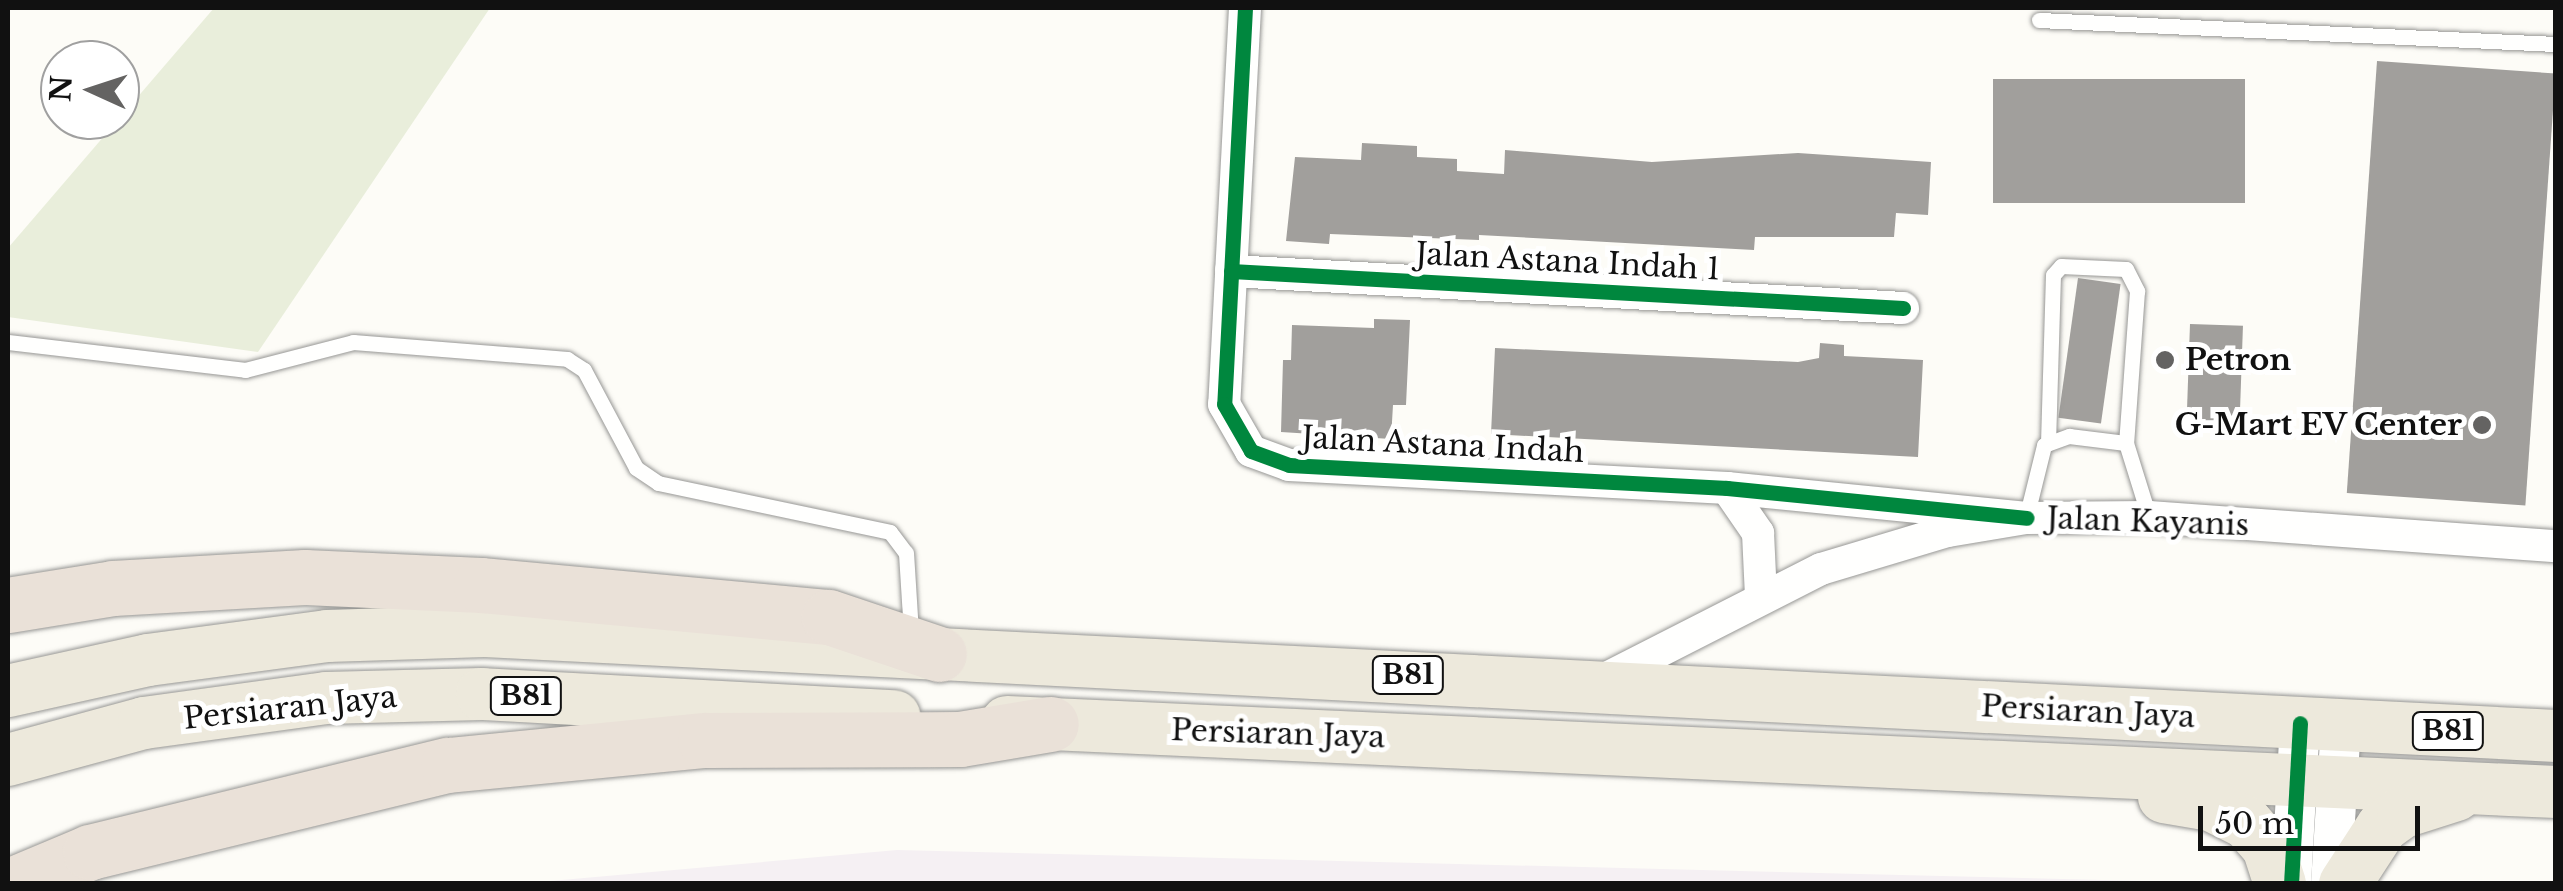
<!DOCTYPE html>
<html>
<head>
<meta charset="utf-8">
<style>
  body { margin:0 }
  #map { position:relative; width:2563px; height:891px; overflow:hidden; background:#fdfcf7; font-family:"Libre Baskerville",serif }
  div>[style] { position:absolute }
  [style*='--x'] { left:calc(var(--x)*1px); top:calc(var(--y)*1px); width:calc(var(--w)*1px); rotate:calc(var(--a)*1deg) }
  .industrial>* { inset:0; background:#f5f0f3 }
  .cemetery>* { inset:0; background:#e9eedb }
  .building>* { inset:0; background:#a19f9c; transform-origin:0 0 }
  .roads { filter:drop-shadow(0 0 2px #979795) drop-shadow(0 0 2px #979795) }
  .service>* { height:15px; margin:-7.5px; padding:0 7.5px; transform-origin:7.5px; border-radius:7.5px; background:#fffffe }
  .minor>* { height:32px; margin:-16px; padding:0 16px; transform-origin:16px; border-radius:16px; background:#fffffe }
  .tertiary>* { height:40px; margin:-20px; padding:0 20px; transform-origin:20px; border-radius:20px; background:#fffffe }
  .primary>* { height:52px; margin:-26px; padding:0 26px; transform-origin:26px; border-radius:26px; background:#ede9dc }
  .motorway>* { height:55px; margin:-27.5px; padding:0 27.5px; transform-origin:27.5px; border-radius:27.5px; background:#eae1d8 }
  .cycleway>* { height:15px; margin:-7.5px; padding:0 7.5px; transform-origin:7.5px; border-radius:7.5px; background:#00873e }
  .dots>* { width:28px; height:28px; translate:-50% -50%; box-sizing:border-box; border:5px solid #fff; border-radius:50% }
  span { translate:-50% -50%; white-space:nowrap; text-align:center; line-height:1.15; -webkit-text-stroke:10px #fff; paint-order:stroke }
  .shield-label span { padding:2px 8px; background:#fff; border:2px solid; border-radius:8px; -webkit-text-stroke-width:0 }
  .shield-label { font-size:28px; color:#111; font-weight:700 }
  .street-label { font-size:30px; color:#111 }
  .poi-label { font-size:30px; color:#111; font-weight:700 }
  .left { translate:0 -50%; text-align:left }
  .right { translate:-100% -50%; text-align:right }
  .frame { position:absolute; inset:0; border:10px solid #111; pointer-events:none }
  .north { position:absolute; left:40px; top:40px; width:100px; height:100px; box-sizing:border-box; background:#fff; border:2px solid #a0a0a0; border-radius:50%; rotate:273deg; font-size:28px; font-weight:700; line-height:40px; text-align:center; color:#111 }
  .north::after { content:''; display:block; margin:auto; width:35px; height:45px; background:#646362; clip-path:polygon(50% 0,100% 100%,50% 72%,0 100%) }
  .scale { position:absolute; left:2198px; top:806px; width:222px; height:45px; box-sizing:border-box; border:5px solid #111; border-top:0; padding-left:12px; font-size:30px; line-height:35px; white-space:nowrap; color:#111; -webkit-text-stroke:8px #fff; paint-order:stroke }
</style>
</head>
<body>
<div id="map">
  <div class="industrial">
    <div style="clip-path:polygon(897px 850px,2225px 883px,2238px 883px,528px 883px)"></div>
  </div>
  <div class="cemetery">
    <div style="clip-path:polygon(214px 8px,490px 8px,258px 352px,8px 317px,8px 248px)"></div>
  </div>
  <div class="building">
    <div style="left:2377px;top:61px;width:179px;height:433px;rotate:4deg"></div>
    <div style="left:1993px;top:79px;width:252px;height:124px"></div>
    <div style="clip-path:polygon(1362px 143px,1417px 146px,1417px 157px,1457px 159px,1457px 171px,1504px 174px,1505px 150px,1652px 162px,1798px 153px,1931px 162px,1928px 215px,1896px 213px,1894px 237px,1755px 237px,1754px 250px,1479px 235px,1479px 240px,1330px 234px,1329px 244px,1286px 241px,1295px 157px,1361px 160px)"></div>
    <div style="left:2078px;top:278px;width:43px;height:141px;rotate:8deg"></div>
    <div style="clip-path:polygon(1374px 319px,1410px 320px,1406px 405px,1393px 405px,1391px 439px,1281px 432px,1283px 360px,1291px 360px,1292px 325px,1374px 328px)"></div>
    <div style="left:2190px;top:324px;width:53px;height:104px;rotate:2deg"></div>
    <div style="clip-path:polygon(1820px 343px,1844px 345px,1844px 356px,1923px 360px,1918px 457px,1491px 434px,1495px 348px,1798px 362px,1819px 358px)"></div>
  </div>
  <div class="roads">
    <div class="service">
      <div style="--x:2039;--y:20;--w:518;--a:2.66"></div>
      <div style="--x:8;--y:342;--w:239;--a:6.7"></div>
      <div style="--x:245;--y:370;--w:112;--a:-14.5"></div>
      <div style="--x:353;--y:342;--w:215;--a:4.5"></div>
      <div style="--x:567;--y:359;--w:20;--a:33"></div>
      <div style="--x:584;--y:370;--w:111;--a:62"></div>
      <div style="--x:636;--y:468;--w:27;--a:34"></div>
      <div style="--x:658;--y:483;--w:237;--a:11.9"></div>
      <div style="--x:890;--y:532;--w:26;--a:53"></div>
      <div style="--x:906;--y:553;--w:79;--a:86.4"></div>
      <div style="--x:2048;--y:443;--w:168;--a:-88.3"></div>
      <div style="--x:2053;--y:275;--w:12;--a:-48"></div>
      <div style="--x:2061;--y:266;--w:65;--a:2.6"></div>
      <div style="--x:2126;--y:269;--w:25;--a:63"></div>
      <div style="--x:2137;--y:291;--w:152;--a:94.1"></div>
      <div style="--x:2126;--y:443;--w:77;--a:72.7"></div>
      <div style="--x:2026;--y:518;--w:75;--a:-76.1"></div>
      <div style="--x:2044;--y:445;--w:27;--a:-20"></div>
      <div style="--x:2069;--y:436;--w:57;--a:7"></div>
    </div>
    <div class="minor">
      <div style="--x:1245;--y:8;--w:397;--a:93"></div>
      <div style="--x:1224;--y:404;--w:54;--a:60.1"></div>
      <div style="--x:1251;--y:451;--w:40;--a:20.2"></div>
      <div style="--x:1289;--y:465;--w:439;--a:3"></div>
      <div style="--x:1727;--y:488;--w:301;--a:5.7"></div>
      <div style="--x:1231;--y:271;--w:673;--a:3.15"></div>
      <div style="--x:1727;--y:488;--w:55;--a:55.4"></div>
      <div style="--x:1758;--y:533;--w:63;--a:87.3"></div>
      <div style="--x:1599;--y:682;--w:249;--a:-27"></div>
      <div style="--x:1821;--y:569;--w:133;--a:-16.7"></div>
      <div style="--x:1948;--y:531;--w:79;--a:-9.5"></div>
      <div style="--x:2026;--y:518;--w:123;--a:-0.5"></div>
      <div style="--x:2149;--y:517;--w:408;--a:4.1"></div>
    </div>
    <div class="tertiary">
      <div style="--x:2291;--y:884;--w:161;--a:-86.8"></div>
      <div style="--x:2331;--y:884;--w:158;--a:-86.4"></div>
    </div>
    <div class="primary">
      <div style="--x:8;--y:691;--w:143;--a:-12.5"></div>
      <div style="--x:148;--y:660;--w:181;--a:-7.6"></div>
      <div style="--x:327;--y:636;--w:158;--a:-1.8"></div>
      <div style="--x:485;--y:631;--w:2074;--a:2.9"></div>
      <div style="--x:1007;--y:722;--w:1551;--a:2.59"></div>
      <div style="--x:8;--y:760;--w:141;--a:-15.2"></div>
      <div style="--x:144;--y:723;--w:184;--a:-7.8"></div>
      <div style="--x:326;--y:698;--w:156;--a:-1.5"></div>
      <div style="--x:482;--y:694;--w:413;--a:3.1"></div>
      <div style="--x:2164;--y:797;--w:48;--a:9.7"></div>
      <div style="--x:2211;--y:805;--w:40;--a:26.6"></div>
      <div style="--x:2247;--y:823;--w:32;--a:49"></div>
      <div style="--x:2268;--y:847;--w:39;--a:72"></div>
      <div style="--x:2345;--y:884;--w:68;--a:-57"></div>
      <div style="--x:2382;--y:827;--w:26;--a:-36"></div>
      <div style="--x:2403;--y:812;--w:56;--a:-17.8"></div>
    </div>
    <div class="motorway">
      <div style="--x:8;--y:605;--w:106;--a:-9.2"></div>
      <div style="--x:113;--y:588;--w:192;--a:-3.3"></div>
      <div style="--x:305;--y:577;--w:176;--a:2.6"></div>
      <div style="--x:481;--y:585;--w:349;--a:5.3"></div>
      <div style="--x:829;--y:617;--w:116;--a:18.6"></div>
      <div style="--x:14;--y:884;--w:82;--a:-22.8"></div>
      <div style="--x:90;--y:852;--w:368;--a:-13.7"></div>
      <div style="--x:448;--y:765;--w:258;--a:-5.6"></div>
      <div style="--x:705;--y:740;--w:255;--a:-0.2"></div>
      <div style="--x:960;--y:739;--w:92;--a:-9.4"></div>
    </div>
  </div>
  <div class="cycleway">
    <div style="--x:1245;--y:8;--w:397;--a:93"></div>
    <div style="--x:1224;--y:404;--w:54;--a:60.1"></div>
    <div style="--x:1251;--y:451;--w:40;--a:20.2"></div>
    <div style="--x:1289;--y:465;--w:439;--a:3"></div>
    <div style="--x:1727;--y:488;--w:301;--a:5.7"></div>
    <div style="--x:1231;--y:271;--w:673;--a:3.15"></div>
    <div style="--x:2291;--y:884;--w:161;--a:-86.8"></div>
  </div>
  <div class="dots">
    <div style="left:2165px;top:360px;background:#646362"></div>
    <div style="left:2482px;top:425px;background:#646362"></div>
  </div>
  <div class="shield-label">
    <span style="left:1408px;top:675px">B81</span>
    <span style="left:526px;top:696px">B81</span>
    <span style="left:2448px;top:731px">B81</span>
  </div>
  <div class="street-label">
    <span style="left:1568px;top:262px;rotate:3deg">Jalan Astana Indah 1</span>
    <span style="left:1443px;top:445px;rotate:3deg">Jalan Astana Indah</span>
    <span style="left:2148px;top:522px;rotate:2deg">Jalan Kayanis</span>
    <span style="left:290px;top:708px;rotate:-6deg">Persiaran Jaya</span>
    <span style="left:2088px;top:712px;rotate:3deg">Persiaran Jaya</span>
    <span style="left:1278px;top:734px;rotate:2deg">Persiaran Jaya</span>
  </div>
  <div class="poi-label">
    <span class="left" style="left:2185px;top:360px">Petron</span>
    <span class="right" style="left:2462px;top:425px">G-Mart EV Center</span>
  </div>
  <div class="frame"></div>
  <div class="north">N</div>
  <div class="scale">50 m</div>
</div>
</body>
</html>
